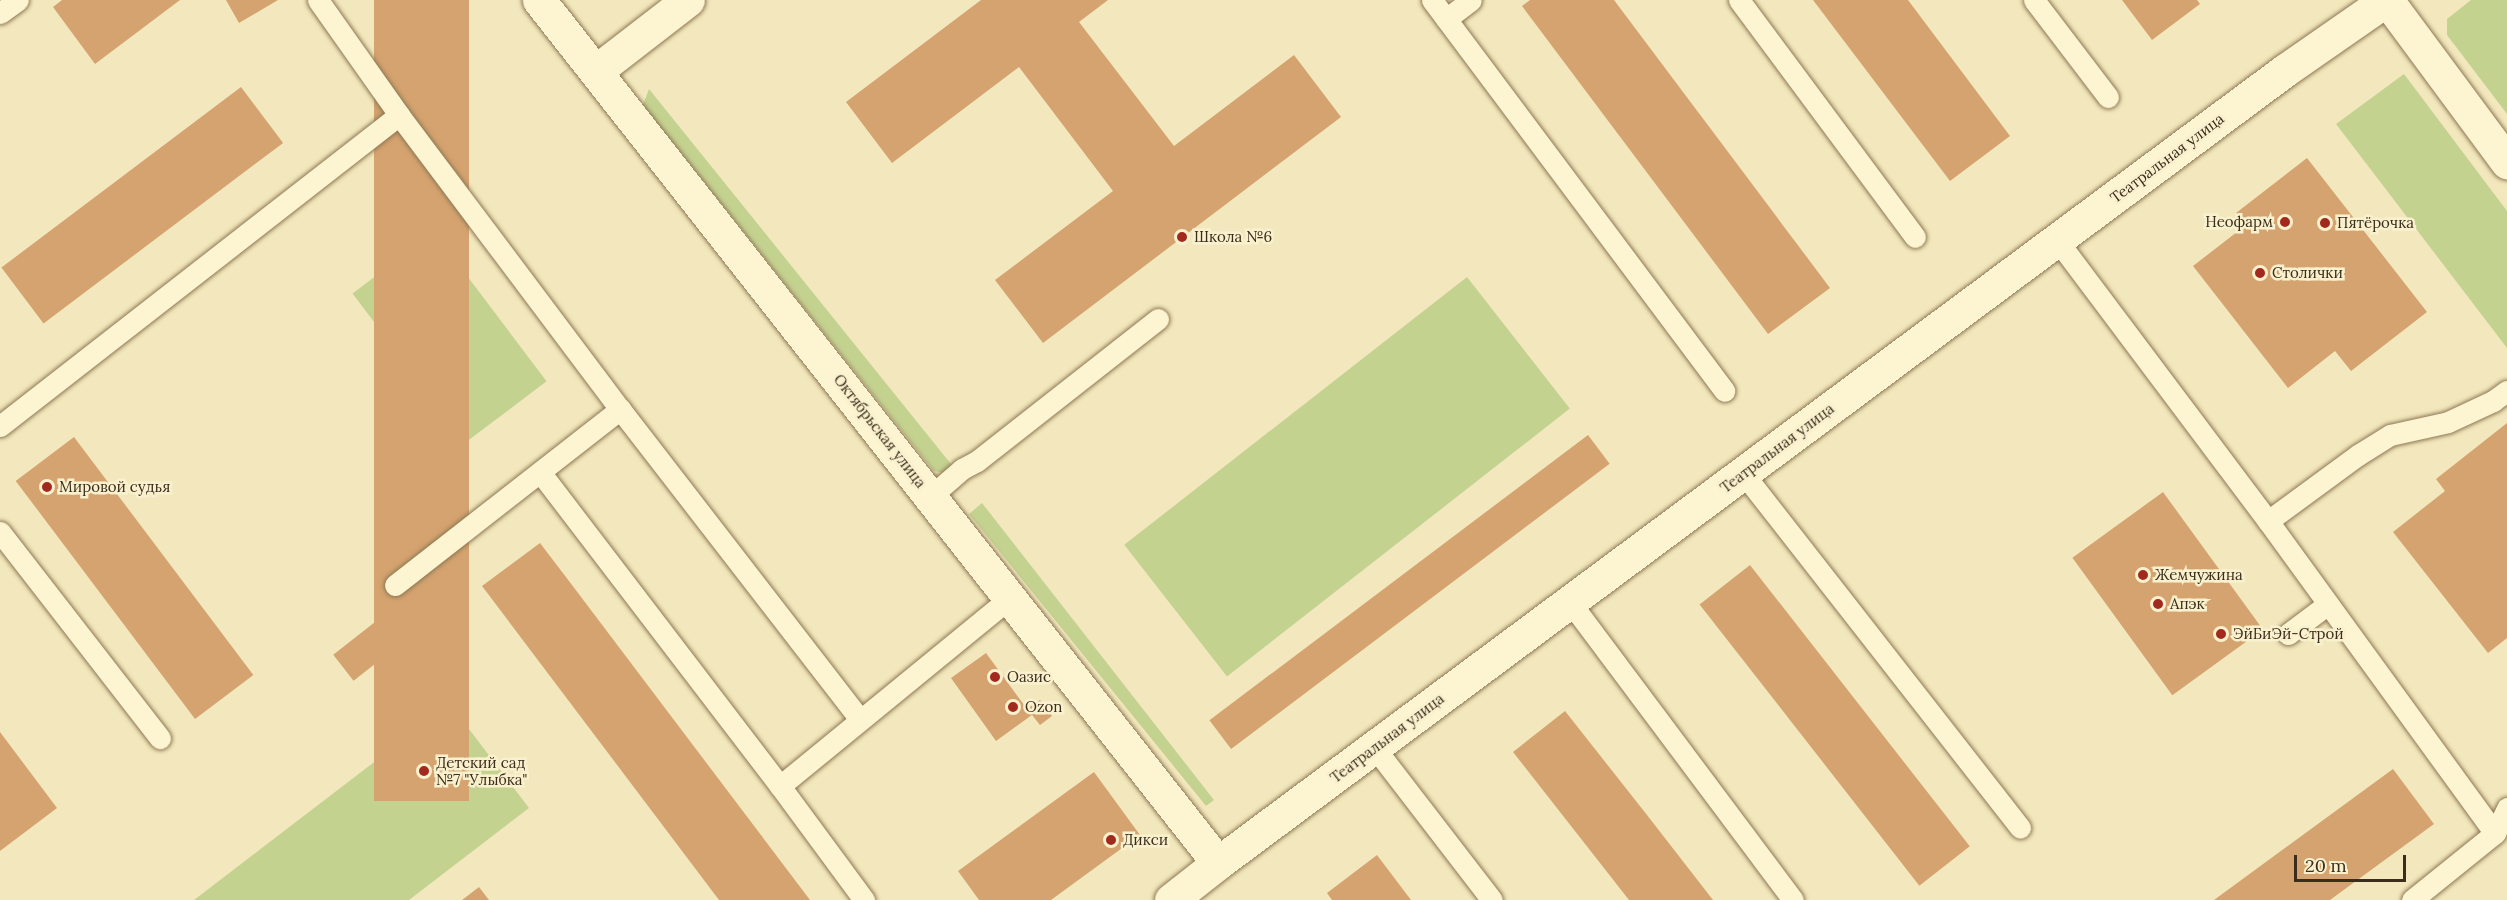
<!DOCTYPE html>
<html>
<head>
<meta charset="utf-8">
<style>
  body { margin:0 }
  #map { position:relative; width:2507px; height:900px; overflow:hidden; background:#f3e8bd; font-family:Lora,serif }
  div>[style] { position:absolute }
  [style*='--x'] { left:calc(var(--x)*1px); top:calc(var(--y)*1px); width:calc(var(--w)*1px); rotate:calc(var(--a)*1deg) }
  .green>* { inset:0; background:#c4d290; transform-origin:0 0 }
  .building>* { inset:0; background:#d5a36f; transform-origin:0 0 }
  .roads { filter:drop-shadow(0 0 2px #8d7854) drop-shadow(0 0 2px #8d7854) }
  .service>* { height:21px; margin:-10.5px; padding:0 10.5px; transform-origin:10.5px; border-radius:10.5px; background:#fdf4d1 }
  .minor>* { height:33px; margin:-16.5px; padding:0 16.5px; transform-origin:16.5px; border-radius:16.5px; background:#fdf4d1 }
  .tertiary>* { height:33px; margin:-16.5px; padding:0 16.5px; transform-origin:16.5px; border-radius:16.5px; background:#fdf4d1 }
  .secondary>* { height:33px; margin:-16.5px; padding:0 16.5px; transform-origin:16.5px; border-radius:16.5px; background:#fdf4d1 }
  .dots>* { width:16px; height:16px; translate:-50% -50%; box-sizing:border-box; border:3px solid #f9f1ce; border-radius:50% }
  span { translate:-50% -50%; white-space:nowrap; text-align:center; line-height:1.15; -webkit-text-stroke:5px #f9f1ce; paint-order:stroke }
  .street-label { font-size:15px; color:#3a2d1b }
  .poi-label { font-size:15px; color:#3a2d1b }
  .right { translate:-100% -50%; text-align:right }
  .left { translate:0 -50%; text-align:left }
  .scale { position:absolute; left:2294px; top:855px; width:112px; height:27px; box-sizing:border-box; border:3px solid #3a2d1b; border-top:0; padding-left:8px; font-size:18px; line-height:21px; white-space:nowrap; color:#3a2d1b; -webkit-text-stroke:4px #f9f1ce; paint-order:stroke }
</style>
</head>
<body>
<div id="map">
  <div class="green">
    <div style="clip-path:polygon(2471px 0,2507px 0,2507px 114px,2447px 35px,2447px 19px)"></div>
    <div style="clip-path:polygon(2404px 74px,2507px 211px,2507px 348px,2336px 124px)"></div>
    <div style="clip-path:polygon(649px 89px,955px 469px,948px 474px,934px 471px,643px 105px)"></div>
    <div style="left:434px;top:232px;width:187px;height:102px;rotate:53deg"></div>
    <div style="left:1467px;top:277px;width:167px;height:435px;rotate:52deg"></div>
    <div style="clip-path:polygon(982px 503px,1214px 800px,1206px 806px,969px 514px)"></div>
    <div style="clip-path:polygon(450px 704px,529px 808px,409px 900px,194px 900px)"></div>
  </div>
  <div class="building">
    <div style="clip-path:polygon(62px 0,180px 0,95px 64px,53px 7px)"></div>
    <div style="clip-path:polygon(226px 0,278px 0,239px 23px)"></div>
    <div style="left:374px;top:0;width:95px;height:801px"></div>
    <div style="clip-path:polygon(981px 0,1108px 0,1079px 22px,1174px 146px,1294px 55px,1341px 117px,1043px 343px,995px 280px,1113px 191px,1019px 67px,892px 163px,846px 102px)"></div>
    <div style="clip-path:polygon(1530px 0,1614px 0,1830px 288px,1768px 334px,1522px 6px)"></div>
    <div style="clip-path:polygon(1813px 0,1908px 0,2010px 136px,1950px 181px)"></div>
    <div style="clip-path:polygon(2122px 0,2197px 0,2200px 4px,2152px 40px)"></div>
    <div style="left:241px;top:87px;width:70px;height:300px;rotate:53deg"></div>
    <div style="clip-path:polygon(2307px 158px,2427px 312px,2351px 371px,2335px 351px,2288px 388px,2193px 266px,2246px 225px,2236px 213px)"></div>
    <div style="clip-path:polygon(2507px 423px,2507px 638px,2488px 653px,2393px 532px,2445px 491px,2436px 479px)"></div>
    <div style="left:1588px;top:435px;width:36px;height:474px;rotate:53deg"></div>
    <div style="left:74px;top:437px;width:298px;height:73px;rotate:53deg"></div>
    <div style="left:2163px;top:492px;width:170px;height:112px;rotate:54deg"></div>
    <div style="clip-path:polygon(540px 543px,572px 585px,810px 900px,719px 900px,482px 586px)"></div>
    <div style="left:1750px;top:565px;width:357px;height:64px;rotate:52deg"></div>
    <div style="left:375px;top:622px;width:33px;height:53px;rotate:52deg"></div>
    <div style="clip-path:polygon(986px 653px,1027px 709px,1040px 700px,1052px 716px,1040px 725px,1032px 715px,996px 741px,951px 678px)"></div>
    <div style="clip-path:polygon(1565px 711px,1647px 815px,1713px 900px,1629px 900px,1513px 752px)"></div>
    <div style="clip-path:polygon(0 732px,57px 808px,0 851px)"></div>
    <div style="clip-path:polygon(2393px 769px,2434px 824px,2330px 900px,2214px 900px)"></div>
    <div style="clip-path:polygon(1094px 772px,1140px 835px,1051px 900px,979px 900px,958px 871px)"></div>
    <div style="clip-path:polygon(1377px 855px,1411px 900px,1332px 900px,1327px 893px)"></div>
    <div style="clip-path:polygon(479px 887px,489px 900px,462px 900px)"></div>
  </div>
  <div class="roads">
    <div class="service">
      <div style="--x:318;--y:0;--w:141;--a:54.8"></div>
      <div style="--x:399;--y:115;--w:368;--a:53.1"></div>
      <div style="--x:620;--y:409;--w:392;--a:52.3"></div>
      <div style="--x:1432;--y:0;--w:488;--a:53.2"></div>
      <div style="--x:1739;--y:0;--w:295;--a:53.4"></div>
      <div style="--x:2034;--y:0;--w:122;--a:52.7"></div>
      <div style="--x:0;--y:13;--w:22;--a:-36"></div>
      <div style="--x:1446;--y:19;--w:31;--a:-37"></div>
      <div style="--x:2057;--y:240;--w:351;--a:53.1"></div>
      <div style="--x:2268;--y:521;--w:386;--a:54"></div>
      <div style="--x:0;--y:426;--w:506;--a:-37.93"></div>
      <div style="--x:540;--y:472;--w:395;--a:52.6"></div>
      <div style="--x:780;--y:786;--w:142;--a:53.6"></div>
      <div style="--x:1743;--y:473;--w:450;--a:52"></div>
      <div style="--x:931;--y:496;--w:41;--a:-41.1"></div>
      <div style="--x:962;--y:469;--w:17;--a:-28"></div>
      <div style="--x:977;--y:461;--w:230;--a:-38.1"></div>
      <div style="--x:2268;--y:521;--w:112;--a:-36.3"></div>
      <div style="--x:2358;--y:455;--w:38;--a:-32"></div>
      <div style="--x:2390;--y:435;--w:59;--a:-12.6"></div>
      <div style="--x:2448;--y:422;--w:50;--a:-25"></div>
      <div style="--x:2493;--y:401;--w:17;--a:-36"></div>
      <div style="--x:0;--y:532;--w:261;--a:52.2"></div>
      <div style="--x:395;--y:585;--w:286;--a:-38"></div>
      <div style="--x:1570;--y:602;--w:372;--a:53.2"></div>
      <div style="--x:2288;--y:634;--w:50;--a:-36.9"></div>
      <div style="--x:1374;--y:747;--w:193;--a:52.4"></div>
      <div style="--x:780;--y:786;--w:298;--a:-39.3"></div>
      <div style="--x:2412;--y:900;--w:107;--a:-38.9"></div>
      <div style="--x:2495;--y:833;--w:28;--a:-64"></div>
    </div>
    <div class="minor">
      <div style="--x:596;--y:71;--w:116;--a:-37.7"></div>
      <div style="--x:1171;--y:900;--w:60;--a:-38.2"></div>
    </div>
    <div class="tertiary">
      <div style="--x:539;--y:0;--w:1098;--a:51.8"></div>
      <div style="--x:1218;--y:863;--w:1328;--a:-36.61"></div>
      <div style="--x:2284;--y:71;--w:124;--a:-34.8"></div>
    </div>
    <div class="secondary">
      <div style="--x:2387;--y:0;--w:202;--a:53.5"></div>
    </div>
  </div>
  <div class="dots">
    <div style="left:2285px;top:222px;background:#a2291d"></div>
    <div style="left:2325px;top:223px;background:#a2291d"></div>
    <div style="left:1182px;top:237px;background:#a2291d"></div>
    <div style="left:2260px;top:273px;background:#a2291d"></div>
    <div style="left:47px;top:487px;background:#a2291d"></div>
    <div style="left:2143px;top:575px;background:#a2291d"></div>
    <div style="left:2158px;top:604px;background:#a2291d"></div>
    <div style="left:2221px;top:634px;background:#a2291d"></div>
    <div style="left:995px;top:677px;background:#a2291d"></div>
    <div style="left:1013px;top:707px;background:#a2291d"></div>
    <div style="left:424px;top:771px;background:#a2291d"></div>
    <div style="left:1111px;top:840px;background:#a2291d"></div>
  </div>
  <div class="street-label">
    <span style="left:2167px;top:158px;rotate:-37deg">Театральная улица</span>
    <span style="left:880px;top:431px;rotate:52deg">Октябрьская улица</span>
    <span style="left:1777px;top:448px;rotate:-37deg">Театральная улица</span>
    <span style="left:1387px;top:738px;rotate:-37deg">Театральная улица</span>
  </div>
  <div class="poi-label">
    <span class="right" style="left:2273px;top:222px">Неофарм</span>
    <span class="left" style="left:2337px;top:223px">Пятёрочка</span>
    <span class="left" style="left:1194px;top:237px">Школа №6</span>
    <span class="left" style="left:2272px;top:273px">Столички</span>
    <span class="left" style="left:59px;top:487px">Мировой судья</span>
    <span class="left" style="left:2155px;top:575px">Жемчужина</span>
    <span class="left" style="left:2170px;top:604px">Апэк</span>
    <span class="left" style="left:2233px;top:634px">ЭйБиЭй-Строй</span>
    <span class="left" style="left:1007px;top:677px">Оазис</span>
    <span class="left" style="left:1025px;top:707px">Ozon</span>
    <span class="left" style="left:436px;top:771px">Детский сад<br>№7 "Улыбка"</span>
    <span class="left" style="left:1123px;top:840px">Дикси</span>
  </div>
  <div class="scale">20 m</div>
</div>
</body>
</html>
